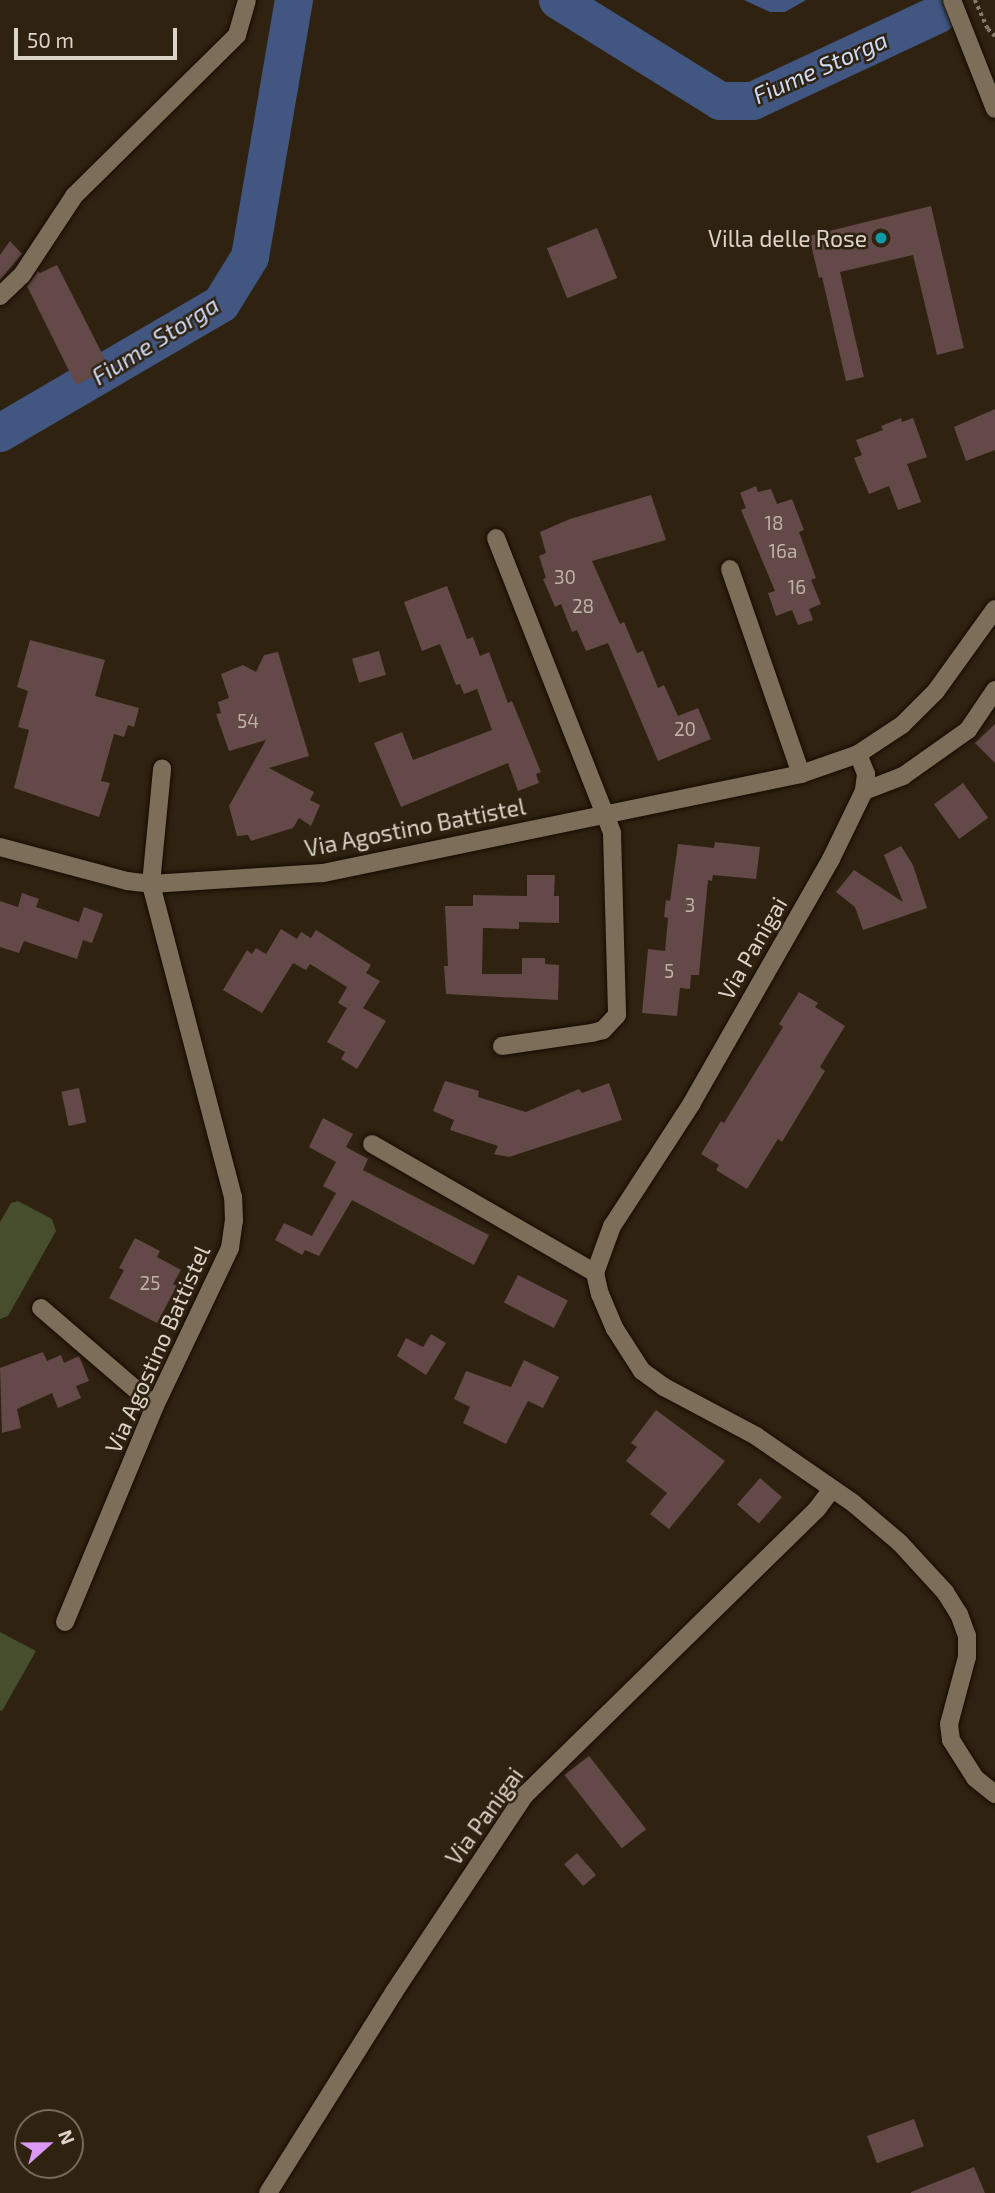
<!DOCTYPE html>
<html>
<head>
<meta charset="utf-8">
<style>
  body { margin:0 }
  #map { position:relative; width:995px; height:2193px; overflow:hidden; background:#2f2211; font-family:"Exo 2",sans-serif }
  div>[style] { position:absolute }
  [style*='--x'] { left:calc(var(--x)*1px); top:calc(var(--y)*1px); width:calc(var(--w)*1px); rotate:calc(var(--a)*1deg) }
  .green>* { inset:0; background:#464e2d }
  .water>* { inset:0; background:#415781 }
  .river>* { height:38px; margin:-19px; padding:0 19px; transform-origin:19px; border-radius:19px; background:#415781 }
  .building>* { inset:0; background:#634948; transform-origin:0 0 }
  .path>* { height:3.5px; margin-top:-1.75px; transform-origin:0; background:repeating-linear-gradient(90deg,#857a6c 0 3.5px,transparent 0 7px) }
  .roads { filter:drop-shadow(0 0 2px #160b00) drop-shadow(0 0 2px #160b00) }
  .minor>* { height:18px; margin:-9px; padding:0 9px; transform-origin:9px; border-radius:9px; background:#7d6e5a }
  .tertiary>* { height:18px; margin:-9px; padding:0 9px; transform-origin:9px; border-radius:9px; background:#7d6e5a }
  .dots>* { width:19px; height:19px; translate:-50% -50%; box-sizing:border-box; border:4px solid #2f2211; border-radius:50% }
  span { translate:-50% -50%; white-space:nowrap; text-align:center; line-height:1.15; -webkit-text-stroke:5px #2f2211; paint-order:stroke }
  .number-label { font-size:19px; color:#beb1a9 }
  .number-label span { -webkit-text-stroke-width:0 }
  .poi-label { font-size:23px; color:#dcd4c9 }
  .right { translate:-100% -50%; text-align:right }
  .street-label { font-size:23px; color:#dcd4c9 }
  .water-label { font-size:24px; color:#ccdbf6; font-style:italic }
  .north { position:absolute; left:14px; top:2109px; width:70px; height:70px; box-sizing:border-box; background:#2f2211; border:2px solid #74695b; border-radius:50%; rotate:69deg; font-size:19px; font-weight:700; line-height:28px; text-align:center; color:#dcd4c9 }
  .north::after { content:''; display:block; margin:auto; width:24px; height:32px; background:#db99f5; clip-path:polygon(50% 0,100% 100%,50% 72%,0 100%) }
  .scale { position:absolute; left:14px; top:28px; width:163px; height:32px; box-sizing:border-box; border:4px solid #dcd4c9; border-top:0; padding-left:9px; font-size:21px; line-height:24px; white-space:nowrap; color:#dcd4c9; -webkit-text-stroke:5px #2f2211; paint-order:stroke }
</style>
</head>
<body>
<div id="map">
  <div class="green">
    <div style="clip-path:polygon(18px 1201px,52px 1219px,56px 1231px,8px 1316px,0 1319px,0 1222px,11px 1203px)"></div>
    <div style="clip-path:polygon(0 1632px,36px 1651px,2px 1711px,0 1710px)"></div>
  </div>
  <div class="water">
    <div style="clip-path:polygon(744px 0,806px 0,785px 12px,770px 12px)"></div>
  </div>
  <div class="river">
    <div style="--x:558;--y:0;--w:191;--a:31.9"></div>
    <div style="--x:720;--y:101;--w:33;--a:0"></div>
    <div style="--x:753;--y:101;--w:205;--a:-25.1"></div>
    <div style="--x:0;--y:433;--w:256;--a:-30.3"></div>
    <div style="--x:221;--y:304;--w:55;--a:-58.3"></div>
    <div style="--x:250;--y:257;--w:261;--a:-80.3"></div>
  </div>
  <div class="building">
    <div style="clip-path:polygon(931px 206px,964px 348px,937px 355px,913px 255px,840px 272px,864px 377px,846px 381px,822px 277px,819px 278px,809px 236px)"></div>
    <div style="left:597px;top:228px;width:54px;height:54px;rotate:68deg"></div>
    <div style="clip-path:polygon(10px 241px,22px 254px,0 280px,0 255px)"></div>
    <div style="clip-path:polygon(57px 265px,110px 369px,76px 385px,27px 286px,38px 271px,40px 273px)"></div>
    <div style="clip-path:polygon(995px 409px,995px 450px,966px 461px,954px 427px)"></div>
    <div style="clip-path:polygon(901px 418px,902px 422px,913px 418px,927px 457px,907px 464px,921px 502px,898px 510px,889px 486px,869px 494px,854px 458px,862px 455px,856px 440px,883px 430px,881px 426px)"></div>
    <div style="clip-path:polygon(756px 486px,758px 492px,771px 489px,777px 504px,792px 499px,804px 530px,799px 532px,816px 578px,811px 580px,821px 604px,809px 609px,813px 620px,798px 625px,792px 610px,776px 616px,768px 593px,775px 591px,741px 510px,746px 508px,740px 493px)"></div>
    <div style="clip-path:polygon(651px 495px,666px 540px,592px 561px,620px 624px,624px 622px,637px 653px,643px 651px,658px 688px,664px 685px,678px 716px,698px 708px,711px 739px,658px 761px,608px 643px,586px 651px,577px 630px,572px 632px,561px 604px,555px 607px,543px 579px,546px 578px,539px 556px,546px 553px,540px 532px,570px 519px)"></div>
    <div style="clip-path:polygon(447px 586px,467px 639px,473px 637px,480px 656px,489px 652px,508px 703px,512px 701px,541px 772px,536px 774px,539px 783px,518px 791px,508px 763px,401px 807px,374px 743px,402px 732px,413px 760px,492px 730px,477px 689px,464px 694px,460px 684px,456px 685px,440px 644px,422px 651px,404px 602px)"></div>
    <div style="clip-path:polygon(30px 640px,105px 660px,95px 696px,139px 708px,134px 727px,128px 725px,124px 737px,114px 734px,101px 781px,110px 783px,99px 817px,14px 788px,29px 730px,18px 727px,28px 691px,17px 687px)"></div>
    <div style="left:379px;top:651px;width:25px;height:28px;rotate:74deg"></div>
    <div style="clip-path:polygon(278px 652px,309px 756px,269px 768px,314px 792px,310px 800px,320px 805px,311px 826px,299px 818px,293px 828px,251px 841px,248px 835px,237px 836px,229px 806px,266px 740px,229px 751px,216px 714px,221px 713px,218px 702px,229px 698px,221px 674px,243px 665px,256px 672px,264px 655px)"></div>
    <div style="clip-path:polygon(995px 724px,995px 763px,975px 743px)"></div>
    <div style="left:963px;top:783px;width:43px;height:36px;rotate:54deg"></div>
    <div style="clip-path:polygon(715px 842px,760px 847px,756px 879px,713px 875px,712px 881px,708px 880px,699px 975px,691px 975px,690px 989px,680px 988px,677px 1016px,642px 1013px,648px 949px,665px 951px,668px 918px,664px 917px,666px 900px,670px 901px,678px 844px,714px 848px)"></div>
    <div style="clip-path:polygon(901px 846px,913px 865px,927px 908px,863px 930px,855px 907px,836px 892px,854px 870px,903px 902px,884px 855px)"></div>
    <div style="clip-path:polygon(527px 875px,555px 875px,554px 896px,559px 896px,559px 923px,519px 922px,519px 929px,483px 928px,482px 974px,522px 974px,522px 958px,545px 958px,545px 964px,559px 965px,558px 1000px,446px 994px,444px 966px,448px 966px,445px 906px,473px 906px,473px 895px,527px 896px)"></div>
    <div style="clip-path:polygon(22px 893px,39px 899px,36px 907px,79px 922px,84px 907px,103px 914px,92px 943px,83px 940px,77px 959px,24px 941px,19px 953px,0 947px,0 901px,18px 907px)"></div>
    <div style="clip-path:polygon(281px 929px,297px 939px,301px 932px,311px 938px,316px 930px,371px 965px,366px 973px,380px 981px,363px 1008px,386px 1021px,357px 1069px,341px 1059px,345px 1052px,327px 1042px,347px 1008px,338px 1003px,347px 987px,310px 964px,306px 970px,293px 963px,262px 1013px,223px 990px,247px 950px,252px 954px,256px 948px,266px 954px)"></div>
    <div style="clip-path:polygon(799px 992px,818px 1003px,815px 1007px,845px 1026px,820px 1067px,825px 1071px,782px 1142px,778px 1139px,747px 1189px,716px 1170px,719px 1165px,701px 1154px,721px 1121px,724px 1123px,783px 1027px,779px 1024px)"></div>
    <div style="clip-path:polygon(445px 1081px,479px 1091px,478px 1097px,526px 1112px,579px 1089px,582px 1093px,609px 1083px,622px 1120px,509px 1157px,494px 1154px,498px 1146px,450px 1130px,454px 1120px,433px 1111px)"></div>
    <div style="left:79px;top:1088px;width:35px;height:18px;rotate:78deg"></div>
    <div style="clip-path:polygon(323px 1118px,353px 1134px,346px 1147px,368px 1159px,363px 1170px,489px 1235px,474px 1265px,352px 1200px,319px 1256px,305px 1250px,302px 1255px,275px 1240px,284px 1223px,312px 1236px,336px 1193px,323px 1186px,336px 1162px,309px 1147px)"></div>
    <div style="clip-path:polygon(135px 1238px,160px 1251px,157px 1257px,181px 1270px,173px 1284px,177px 1286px,157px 1323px,109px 1298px,124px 1270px,119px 1268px)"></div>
    <div style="left:518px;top:1275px;width:56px;height:31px;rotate:27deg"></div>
    <div style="clip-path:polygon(431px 1334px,446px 1343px,426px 1375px,397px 1356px,406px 1338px,423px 1347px)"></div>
    <div style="clip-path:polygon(43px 1352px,47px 1361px,61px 1355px,64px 1363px,79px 1356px,89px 1381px,76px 1386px,81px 1398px,58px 1408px,52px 1393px,17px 1409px,21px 1428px,2px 1433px,0 1368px)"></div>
    <div style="clip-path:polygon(524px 1360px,559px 1377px,543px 1408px,528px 1401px,506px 1444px,463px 1423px,470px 1407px,454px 1399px,466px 1371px,511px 1387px)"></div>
    <div style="clip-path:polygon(656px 1410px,725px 1461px,669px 1529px,650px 1514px,667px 1493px,626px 1461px,637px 1447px,631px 1443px)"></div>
    <div style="left:760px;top:1478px;width:29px;height:35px;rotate:41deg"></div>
    <div style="left:589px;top:1756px;width:93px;height:31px;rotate:52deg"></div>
    <div style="left:577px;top:1853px;width:29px;height:17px;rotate:49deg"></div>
    <div style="left:914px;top:2119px;width:29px;height:50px;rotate:70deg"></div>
    <div style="clip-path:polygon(974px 2167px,985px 2193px,911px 2193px,911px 2192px)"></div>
  </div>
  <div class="path">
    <div style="--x:975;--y:0;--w:32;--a:66"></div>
    <div style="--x:988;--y:29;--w:10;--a:45"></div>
  </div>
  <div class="roads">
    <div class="minor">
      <div style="--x:0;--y:296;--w:30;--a:-44"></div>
      <div style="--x:22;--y:275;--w:95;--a:-56.6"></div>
      <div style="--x:74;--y:196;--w:229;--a:-44.6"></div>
      <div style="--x:237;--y:35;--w:36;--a:-74"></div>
      <div style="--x:496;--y:538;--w:317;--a:68.5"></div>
      <div style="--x:612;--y:833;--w:182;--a:88.4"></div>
      <div style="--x:617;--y:1015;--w:21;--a:133"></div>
      <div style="--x:603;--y:1030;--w:11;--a:165"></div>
      <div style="--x:592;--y:1033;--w:91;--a:171.8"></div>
      <div style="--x:730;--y:569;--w:217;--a:70.9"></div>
      <div style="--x:995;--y:690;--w:48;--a:124"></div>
      <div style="--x:968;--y:730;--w:80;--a:144.7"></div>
      <div style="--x:903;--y:776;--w:42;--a:159"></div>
      <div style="--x:864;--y:791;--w:76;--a:115.9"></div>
      <div style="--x:831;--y:859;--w:281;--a:119.7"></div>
      <div style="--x:692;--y:1103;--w:147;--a:123"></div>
      <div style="--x:612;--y:1226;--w:50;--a:109.9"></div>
      <div style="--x:595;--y:1273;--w:22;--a:77"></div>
      <div style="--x:600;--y:1294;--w:38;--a:67"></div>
      <div style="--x:615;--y:1329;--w:50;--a:57.3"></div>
      <div style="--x:642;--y:1371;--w:27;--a:36"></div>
      <div style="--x:664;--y:1387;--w:104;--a:28"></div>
      <div style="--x:756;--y:1436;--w:118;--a:34.6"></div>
      <div style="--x:853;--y:1503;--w:62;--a:40.4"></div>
      <div style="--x:900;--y:1543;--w:67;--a:47.4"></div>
      <div style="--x:945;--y:1592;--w:26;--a:58"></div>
      <div style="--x:959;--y:1614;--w:23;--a:70"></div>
      <div style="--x:967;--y:1636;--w:21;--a:90"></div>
      <div style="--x:967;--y:1657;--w:69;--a:105"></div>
      <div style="--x:949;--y:1724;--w:16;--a:83"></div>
      <div style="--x:951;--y:1740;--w:45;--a:57.7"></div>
      <div style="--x:975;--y:1778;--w:26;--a:39"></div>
      <div style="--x:858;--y:754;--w:22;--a:68"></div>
      <div style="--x:866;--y:774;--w:17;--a:97"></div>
      <div style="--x:0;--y:847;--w:131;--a:15"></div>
      <div style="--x:127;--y:881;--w:24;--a:7"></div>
      <div style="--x:151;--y:884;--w:172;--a:-3.7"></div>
      <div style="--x:323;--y:873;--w:488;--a:-11.7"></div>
      <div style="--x:801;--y:774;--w:60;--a:-19.3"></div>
      <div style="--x:858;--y:754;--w:53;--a:-33.4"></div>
      <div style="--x:902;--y:725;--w:48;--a:-45"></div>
      <div style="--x:936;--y:691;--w:101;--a:-54.3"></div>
      <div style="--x:372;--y:1144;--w:258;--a:30"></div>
      <div style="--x:41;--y:1308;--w:150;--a:40.7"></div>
      <div style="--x:65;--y:1622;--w:234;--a:-67.4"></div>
      <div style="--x:155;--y:1406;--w:175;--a:-64.6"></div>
      <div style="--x:230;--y:1248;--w:27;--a:-82"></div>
      <div style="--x:234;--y:1221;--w:24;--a:-92"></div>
      <div style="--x:233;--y:1197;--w:324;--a:-104.7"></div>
      <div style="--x:151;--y:884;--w:116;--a:-84.5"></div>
      <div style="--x:268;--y:2193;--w:237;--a:-57.9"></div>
      <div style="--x:394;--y:1992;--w:237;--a:-56.4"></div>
      <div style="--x:525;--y:1795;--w:409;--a:-44.4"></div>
      <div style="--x:817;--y:1509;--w:25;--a:-53"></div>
    </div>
    <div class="tertiary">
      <div style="--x:952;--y:0;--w:117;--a:68.5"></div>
    </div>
  </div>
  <div class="dots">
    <div style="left:881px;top:238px;background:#0f9aa8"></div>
  </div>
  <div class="number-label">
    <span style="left:774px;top:523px">18</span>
    <span style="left:783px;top:551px">16a</span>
    <span style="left:565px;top:577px">30</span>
    <span style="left:797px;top:587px">16</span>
    <span style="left:583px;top:606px">28</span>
    <span style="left:248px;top:721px">54</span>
    <span style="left:685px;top:729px">20</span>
    <span style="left:690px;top:905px">3</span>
    <span style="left:669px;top:971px">5</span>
    <span style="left:150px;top:1283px">25</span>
  </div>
  <div class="poi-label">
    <span class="right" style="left:867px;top:238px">Villa delle Rose</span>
  </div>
  <div class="street-label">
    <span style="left:415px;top:827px;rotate:-11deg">Via Agostino Battistel</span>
    <span style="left:752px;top:948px;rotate:-60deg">Via Panigai</span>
    <span style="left:157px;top:1349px;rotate:-66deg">Via Agostino Battistel</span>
    <span style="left:484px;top:1816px;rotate:-54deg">Via Panigai</span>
  </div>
  <div class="water-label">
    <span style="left:820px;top:67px;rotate:-24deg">Fiume Storga</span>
    <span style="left:155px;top:340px;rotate:-32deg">Fiume Storga</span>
  </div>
  <div class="north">N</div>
  <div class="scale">50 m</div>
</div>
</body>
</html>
